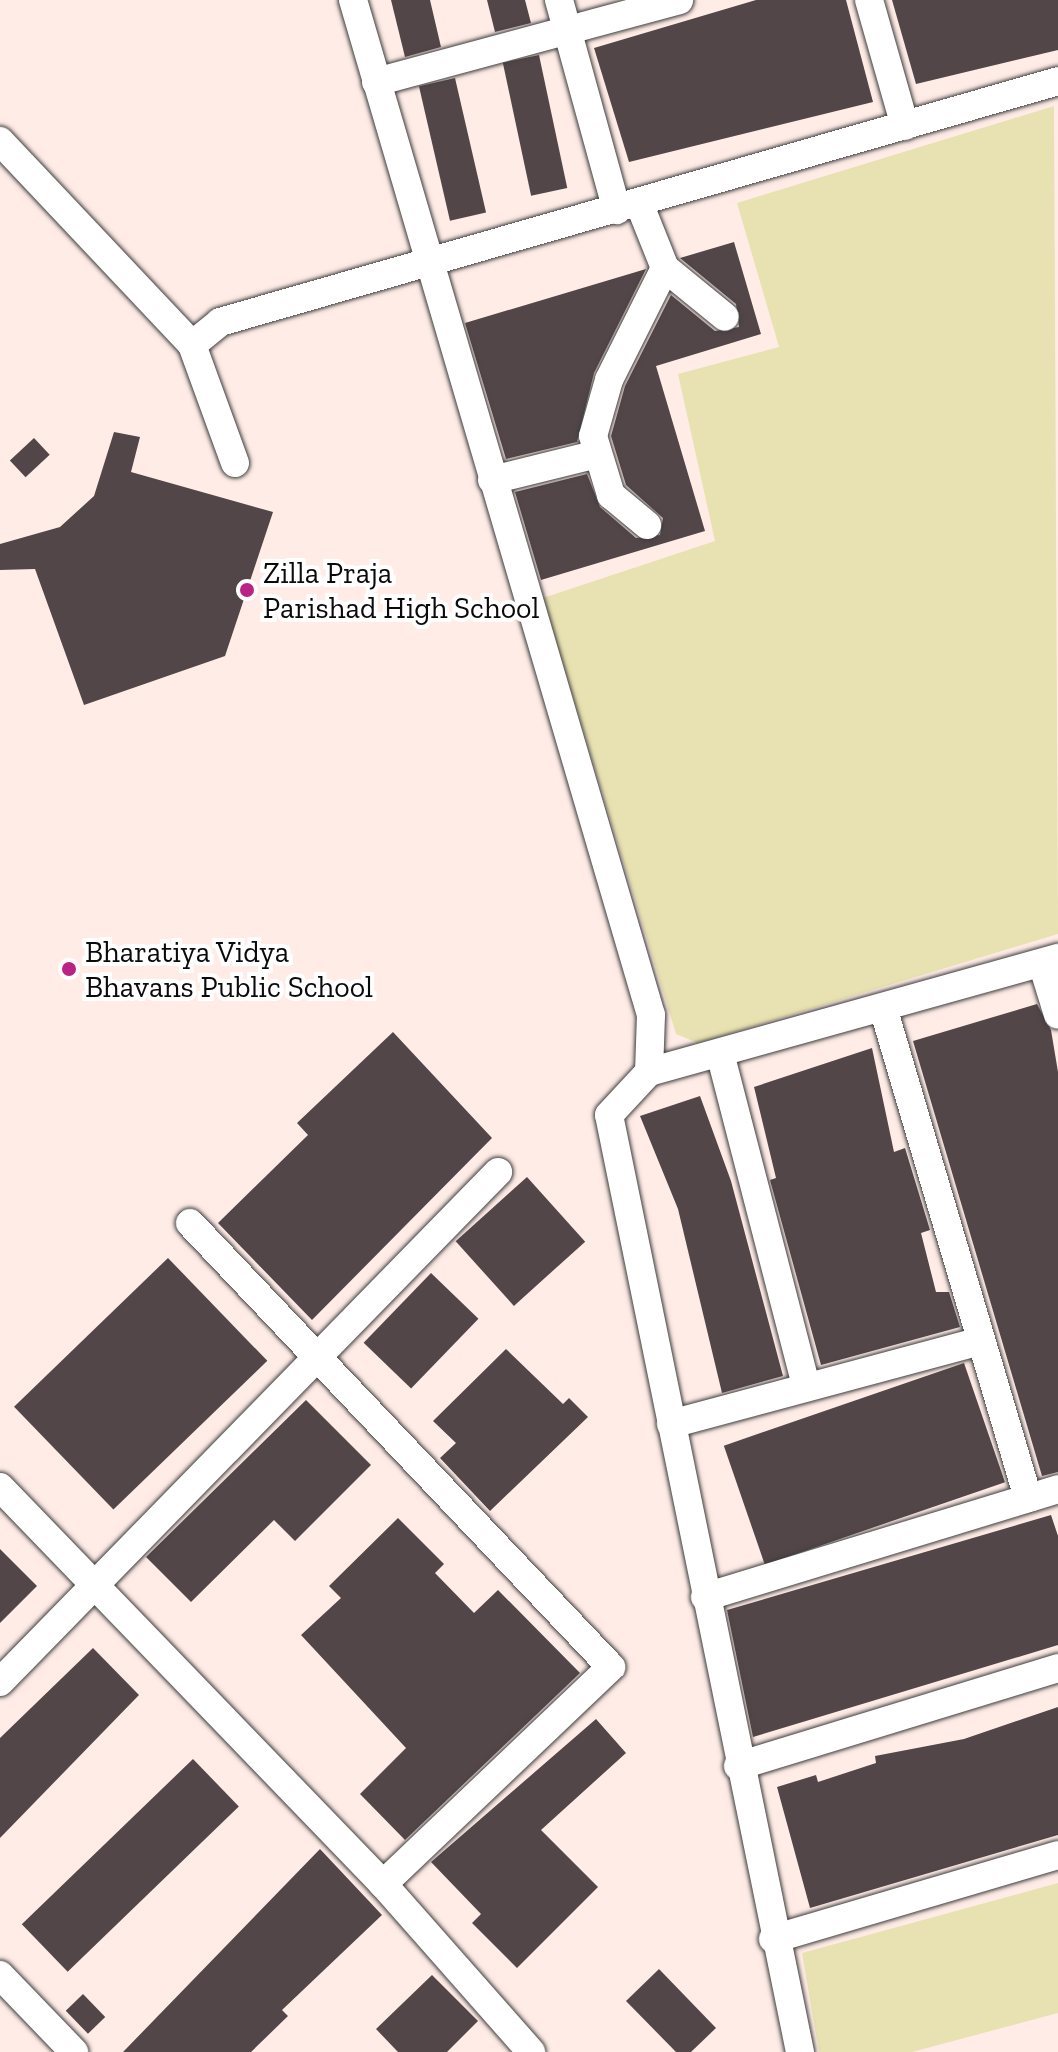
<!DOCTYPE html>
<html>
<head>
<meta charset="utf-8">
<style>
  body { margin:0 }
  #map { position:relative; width:1058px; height:2052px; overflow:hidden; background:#ffece7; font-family:"Zilla Slab",serif }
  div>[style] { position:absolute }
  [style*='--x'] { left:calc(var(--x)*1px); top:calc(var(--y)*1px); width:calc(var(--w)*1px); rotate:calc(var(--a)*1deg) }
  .green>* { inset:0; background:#e8e2b2 }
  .building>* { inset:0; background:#534649; transform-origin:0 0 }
  .roads { filter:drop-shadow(0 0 2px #3d3d3d) drop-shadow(0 0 2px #3d3d3d) }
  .minor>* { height:28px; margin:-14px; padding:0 14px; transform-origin:14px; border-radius:14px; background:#fff }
  .dots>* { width:22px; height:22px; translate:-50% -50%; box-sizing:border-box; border:4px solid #fff; border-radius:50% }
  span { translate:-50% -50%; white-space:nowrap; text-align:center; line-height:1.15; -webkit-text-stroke:8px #fff; paint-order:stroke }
  .poi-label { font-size:30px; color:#0a0a0a }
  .left { translate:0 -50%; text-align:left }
</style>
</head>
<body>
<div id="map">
  <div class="green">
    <div style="clip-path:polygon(1054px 106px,1058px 934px,698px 1043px,676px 1034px,543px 598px,715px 541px,678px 374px,779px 347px,737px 203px)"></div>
    <div style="clip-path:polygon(1058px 1883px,1058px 2013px,912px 2052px,819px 2052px,802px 1953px)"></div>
  </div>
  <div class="building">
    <div style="clip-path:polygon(391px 0,430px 0,441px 47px,405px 57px)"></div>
    <div style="clip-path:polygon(487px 0,525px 0,531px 23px,495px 32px)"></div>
    <div style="clip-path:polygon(756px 0,846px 0,873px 102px,629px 162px,594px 48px)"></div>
    <div style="clip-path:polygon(892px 0,1058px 0,1058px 50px,916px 84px)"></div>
    <div style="left:539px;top:55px;width:136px;height:37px;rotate:78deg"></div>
    <div style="left:455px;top:78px;width:138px;height:37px;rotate:77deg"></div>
    <div style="clip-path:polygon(734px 242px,761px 334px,656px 366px,705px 531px,541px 580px,515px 492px,587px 474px,600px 507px,636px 538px,660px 535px,663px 518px,626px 485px,611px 436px,625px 386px,671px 295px,715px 331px,739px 327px,736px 304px,680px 258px)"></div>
    <div style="clip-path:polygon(646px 269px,594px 373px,577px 442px,506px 459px,465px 323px)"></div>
    <div style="clip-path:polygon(114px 432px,140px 437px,131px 472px,273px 512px,225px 656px,84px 705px,35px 569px,0 570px,0 544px,60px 527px,94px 496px)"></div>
    <div style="left:34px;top:438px;width:23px;height:33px;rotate:47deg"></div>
    <div style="clip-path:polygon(1037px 1004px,1051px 1030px,1058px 1072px,1058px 1472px,1042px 1476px,913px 1041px)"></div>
    <div style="clip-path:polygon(393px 1032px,492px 1138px,312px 1320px,218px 1223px,308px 1135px,297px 1123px)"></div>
    <div style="clip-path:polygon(872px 1048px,894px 1152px,905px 1148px,930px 1230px,921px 1233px,936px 1292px,949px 1292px,960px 1327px,821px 1365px,770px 1180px,776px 1178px,754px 1087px)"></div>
    <div style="clip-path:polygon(700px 1096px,731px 1181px,783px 1376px,722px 1393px,678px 1209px,640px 1116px)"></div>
    <div style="left:527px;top:1177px;width:87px;height:96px;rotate:48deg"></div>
    <div style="left:168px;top:1258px;width:143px;height:214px;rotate:46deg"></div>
    <div style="left:431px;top:1273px;width:66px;height:97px;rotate:44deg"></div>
    <div style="clip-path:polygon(506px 1349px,563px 1404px,569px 1398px,588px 1417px,490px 1511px,440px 1458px,456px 1443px,433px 1421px)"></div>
    <div style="left:964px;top:1363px;width:126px;height:254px;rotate:71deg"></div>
    <div style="clip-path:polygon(306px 1400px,371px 1465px,295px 1541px,274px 1520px,191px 1602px,146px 1557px)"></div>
    <div style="clip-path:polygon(1051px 1515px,1058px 1536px,1058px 1645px,753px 1737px,727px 1610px)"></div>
    <div style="clip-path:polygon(398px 1518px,444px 1564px,435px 1573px,474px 1613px,498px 1590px,580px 1673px,405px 1840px,360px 1794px,406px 1748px,301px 1635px,341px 1598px,329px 1586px)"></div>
    <div style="clip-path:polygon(0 1549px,37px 1586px,0 1623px)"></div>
    <div style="clip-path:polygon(93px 1648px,139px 1695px,0 1838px,0 1738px)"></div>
    <div style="clip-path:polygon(1058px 1707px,1058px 1835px,810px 1908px,777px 1787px,816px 1775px,818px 1782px,876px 1763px,875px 1756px,964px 1739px)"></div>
    <div style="clip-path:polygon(596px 1719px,626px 1753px,541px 1830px,598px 1887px,517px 1968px,472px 1923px,481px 1914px,431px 1862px)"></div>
    <div style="left:193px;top:1759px;width:66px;height:238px;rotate:46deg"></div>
    <div style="clip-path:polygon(320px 1849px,382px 1915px,282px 2010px,288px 2016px,251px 2052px,123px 2052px)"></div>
    <div style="clip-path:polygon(659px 1969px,716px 2028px,691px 2052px,676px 2052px,626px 2001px)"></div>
    <div style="clip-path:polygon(432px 1975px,478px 2021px,447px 2052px,398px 2052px,376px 2029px)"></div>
    <div style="left:83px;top:1994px;width:32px;height:24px;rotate:46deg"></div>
  </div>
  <div class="roads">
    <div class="minor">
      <div style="--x:353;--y:0;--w:1058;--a:73.64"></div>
      <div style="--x:651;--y:1015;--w:57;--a:92"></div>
      <div style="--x:559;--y:0;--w:218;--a:74.6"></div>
      <div style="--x:869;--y:0;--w:131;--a:74.1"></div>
      <div style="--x:376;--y:82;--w:314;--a:-15.1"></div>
      <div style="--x:0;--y:141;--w:280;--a:46.7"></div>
      <div style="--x:639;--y:203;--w:70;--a:68.2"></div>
      <div style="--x:665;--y:268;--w:125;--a:116.6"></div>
      <div style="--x:609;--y:380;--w:58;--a:105.9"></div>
      <div style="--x:593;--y:436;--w:62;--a:73"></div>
      <div style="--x:611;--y:495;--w:47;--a:39.8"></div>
      <div style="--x:665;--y:268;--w:77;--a:39.2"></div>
      <div style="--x:235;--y:463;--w:126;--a:-110"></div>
      <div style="--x:192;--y:345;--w:36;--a:-39"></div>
      <div style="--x:220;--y:322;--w:872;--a:-16.04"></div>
      <div style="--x:492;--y:480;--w:105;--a:-13.8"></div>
      <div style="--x:1042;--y:963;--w:54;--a:72.9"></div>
      <div style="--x:884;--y:1011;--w:508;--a:73.53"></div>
      <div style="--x:720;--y:1053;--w:344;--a:75.5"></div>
      <div style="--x:190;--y:1223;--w:612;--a:46.52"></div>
      <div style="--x:611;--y:1667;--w:315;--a:136.4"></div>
      <div style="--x:671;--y:1424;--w:320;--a:-15"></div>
      <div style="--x:0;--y:1487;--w:552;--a:46.03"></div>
      <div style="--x:383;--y:1884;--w:224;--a:48.6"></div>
      <div style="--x:705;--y:1597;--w:369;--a:-17"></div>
      <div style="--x:0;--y:1682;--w:713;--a:-45.68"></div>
      <div style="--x:738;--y:1766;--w:335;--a:-17"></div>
      <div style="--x:773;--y:1939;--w:297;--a:-16.4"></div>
      <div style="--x:0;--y:1975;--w:107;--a:46.1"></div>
      <div style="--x:800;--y:2052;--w:956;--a:-101.52"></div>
      <div style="--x:609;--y:1115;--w:59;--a:-47.1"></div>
      <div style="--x:649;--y:1072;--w:425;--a:-15.6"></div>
    </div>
  </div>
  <div class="dots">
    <div style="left:247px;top:590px;background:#ba2284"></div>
    <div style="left:69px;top:969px;background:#ba2284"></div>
  </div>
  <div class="poi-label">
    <span class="left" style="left:263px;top:590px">Zilla Praja<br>Parishad High School</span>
    <span class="left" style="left:85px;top:969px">Bharatiya Vidya<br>Bhavans Public School</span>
  </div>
</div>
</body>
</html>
